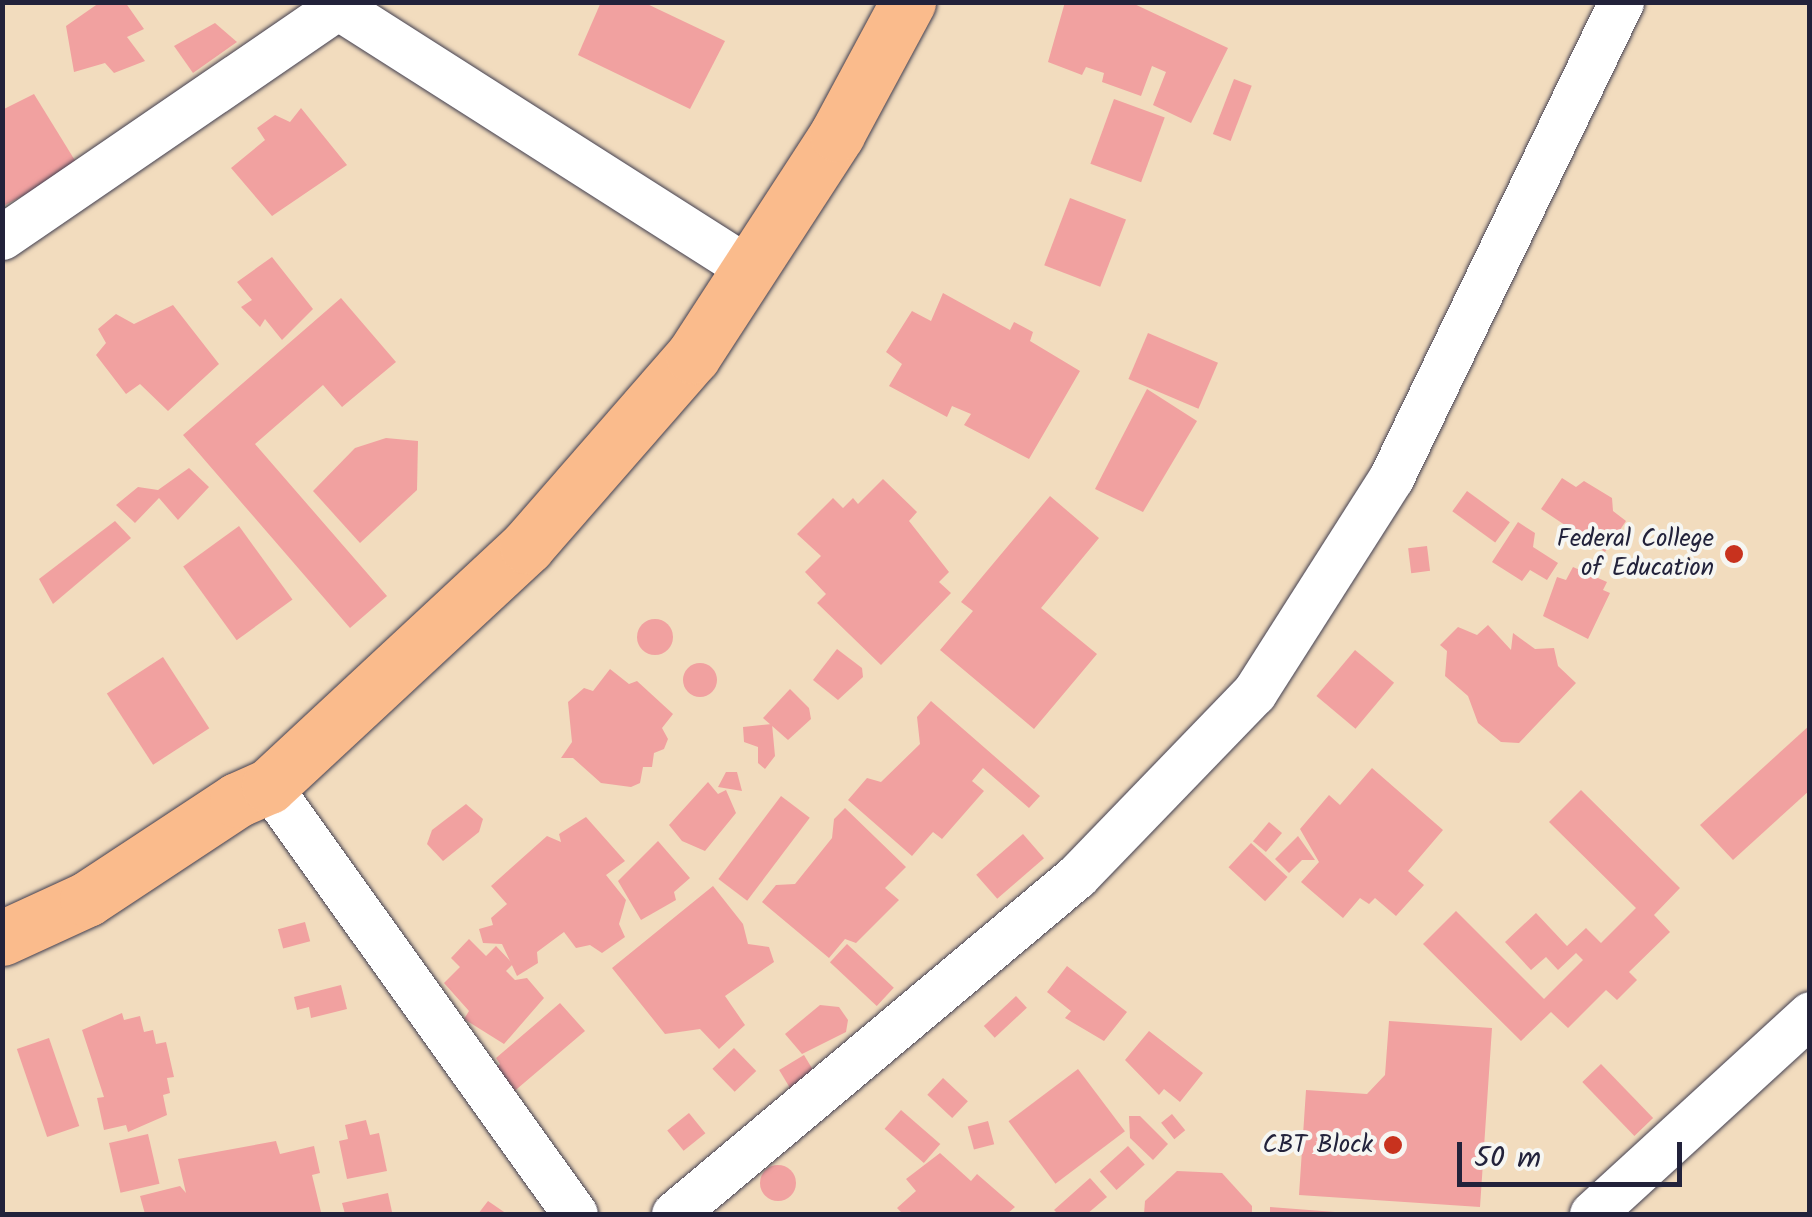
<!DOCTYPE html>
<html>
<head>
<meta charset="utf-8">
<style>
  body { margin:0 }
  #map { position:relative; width:1812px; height:1217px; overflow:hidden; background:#f2dcbe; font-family:Kalam,sans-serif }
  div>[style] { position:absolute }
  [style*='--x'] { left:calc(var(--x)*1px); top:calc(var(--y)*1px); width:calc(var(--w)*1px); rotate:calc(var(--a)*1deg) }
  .building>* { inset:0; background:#f1a1a0; transform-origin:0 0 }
  .round { border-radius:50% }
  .roads { filter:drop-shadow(0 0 2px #413e4f) drop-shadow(0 0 2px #413e4f) }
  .minor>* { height:45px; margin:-22.5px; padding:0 22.5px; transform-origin:22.5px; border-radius:22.5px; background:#fff }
  .major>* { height:55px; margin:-27.5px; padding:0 27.5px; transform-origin:27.5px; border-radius:27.5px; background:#fabb8c }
  .dots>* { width:28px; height:28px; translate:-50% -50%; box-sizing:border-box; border:5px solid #f6f6f2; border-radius:50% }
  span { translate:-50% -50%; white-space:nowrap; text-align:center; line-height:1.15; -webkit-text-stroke:8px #f6f6f2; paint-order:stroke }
  .poi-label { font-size:25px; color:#22223b }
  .right { translate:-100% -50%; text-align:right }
  .frame { position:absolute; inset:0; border:5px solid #22223b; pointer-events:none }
  .scale { position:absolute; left:1457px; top:1142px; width:225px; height:45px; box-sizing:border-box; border:5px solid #22223b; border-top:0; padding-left:12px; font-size:30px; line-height:35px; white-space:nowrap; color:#22223b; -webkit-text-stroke:8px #f6f6f2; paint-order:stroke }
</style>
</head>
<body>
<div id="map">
  <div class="building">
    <div style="clip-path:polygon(114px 2px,125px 2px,144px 29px,127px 37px,145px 61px,114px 73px,105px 63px,74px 72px,66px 26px,99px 3px)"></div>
    <div style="clip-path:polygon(601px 2px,643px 2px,725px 41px,690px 109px,578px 55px)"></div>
    <div style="clip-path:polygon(1065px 2px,1130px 2px,1228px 48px,1191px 123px,1153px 105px,1166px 72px,1152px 66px,1141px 96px,1102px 82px,1104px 73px,1086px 67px,1082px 75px,1048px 62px)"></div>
    <div style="clip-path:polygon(215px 23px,237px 42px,193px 73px,174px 46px)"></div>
    <div style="left:1234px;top:79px;width:19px;height:59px;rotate:21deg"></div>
    <div style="clip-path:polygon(34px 94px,79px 167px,5px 205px,2px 110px)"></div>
    <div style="left:1114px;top:99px;width:54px;height:69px;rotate:20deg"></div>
    <div style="clip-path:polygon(301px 108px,347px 165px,272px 216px,231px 168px,265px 140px,257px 128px,275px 115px,290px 122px)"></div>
    <div style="left:1070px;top:198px;width:60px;height:72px;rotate:21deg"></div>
    <div style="clip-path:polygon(272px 257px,313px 309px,282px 340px,265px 319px,260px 327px,241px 307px,252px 300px,237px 282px)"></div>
    <div style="clip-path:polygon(943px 293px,1010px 330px,1014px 322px,1033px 332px,1030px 341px,1080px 371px,1029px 459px,964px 425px,971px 414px,952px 406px,947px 417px,889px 386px,902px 364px,886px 352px,912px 311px,931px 321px)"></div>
    <div style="clip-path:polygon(341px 298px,396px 362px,342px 407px,323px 385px,255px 444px,387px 596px,350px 628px,183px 435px)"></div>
    <div style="clip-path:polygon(173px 305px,219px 364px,168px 411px,140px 384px,126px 394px,96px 355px,106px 343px,98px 329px,116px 314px,134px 324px)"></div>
    <div style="left:1148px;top:333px;width:76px;height:50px;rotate:23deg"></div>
    <div style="clip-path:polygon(1147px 389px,1197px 421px,1143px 512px,1095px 489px)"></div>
    <div style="clip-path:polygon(386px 438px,418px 441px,417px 490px,360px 543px,313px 491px,355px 448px)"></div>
    <div style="clip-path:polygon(189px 468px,209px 487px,178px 520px,159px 498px,135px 523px,116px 505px,138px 487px,158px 490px)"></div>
    <div style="clip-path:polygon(1562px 478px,1576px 487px,1584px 481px,1612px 498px,1613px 511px,1626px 521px,1605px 552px,1541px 509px)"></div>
    <div style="clip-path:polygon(883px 479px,917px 512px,909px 521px,949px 572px,939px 582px,951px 593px,881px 665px,817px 603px,826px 594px,805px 572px,821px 556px,797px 534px,833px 498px,843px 508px,853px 498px,858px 504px)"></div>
    <div style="left:1467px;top:491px;width:53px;height:25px;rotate:36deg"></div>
    <div style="clip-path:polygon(1050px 496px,1099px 538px,1041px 608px,1097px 654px,1034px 729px,940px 650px,973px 611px,961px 602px)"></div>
    <div style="clip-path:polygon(115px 521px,131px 538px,53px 604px,39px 579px)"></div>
    <div style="clip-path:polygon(1518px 522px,1535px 533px,1533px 547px,1558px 563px,1547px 580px,1530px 570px,1522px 581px,1492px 562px)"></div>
    <div style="left:239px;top:526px;width:91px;height:69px;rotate:54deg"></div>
    <div style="left:1427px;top:546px;width:25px;height:19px;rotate:83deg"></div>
    <div style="clip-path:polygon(1573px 567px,1607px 582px,1603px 590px,1610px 593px,1588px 639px,1543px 616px,1557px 577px,1566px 580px)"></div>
    <div class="round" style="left:637px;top:619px;width:36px;height:36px"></div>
    <div style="clip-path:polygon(1488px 625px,1511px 650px,1513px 633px,1535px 649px,1554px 648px,1558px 666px,1576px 683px,1519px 743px,1501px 742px,1478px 723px,1468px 696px,1445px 676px,1447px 651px,1440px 645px,1458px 627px,1477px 635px)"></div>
    <div style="clip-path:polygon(837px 649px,862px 668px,863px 677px,838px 700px,813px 680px)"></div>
    <div style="left:1355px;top:650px;width:51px;height:60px;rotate:40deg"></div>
    <div style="left:163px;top:657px;width:85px;height:67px;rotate:57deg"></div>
    <div class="round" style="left:683px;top:663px;width:34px;height:34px"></div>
    <div style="clip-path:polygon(610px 669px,629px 684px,637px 681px,673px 714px,662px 728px,668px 739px,664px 749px,654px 753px,652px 767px,643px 767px,640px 783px,631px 787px,601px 783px,573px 758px,561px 758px,572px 742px,568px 702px,584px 688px,593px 691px)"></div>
    <div style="clip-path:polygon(790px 689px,809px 708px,811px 719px,788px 740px,763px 718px)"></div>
    <div style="clip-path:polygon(931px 701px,1040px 796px,1029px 808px,983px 768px,972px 781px,984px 791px,942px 839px,933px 832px,912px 856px,848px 800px,867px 778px,881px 782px,920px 744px,917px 717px)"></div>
    <div style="clip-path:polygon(772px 724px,775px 756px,765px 769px,758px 763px,758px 747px,744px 742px,743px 727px)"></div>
    <div style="clip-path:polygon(1810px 725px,1810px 790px,1733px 860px,1700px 825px)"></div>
    <div style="clip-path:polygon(1372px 768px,1443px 830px,1408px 871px,1424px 885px,1396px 916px,1375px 898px,1369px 904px,1360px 898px,1343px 918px,1301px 882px,1319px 862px,1300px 829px,1329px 795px,1340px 805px)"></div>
    <div style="clip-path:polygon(726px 772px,737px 772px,742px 791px,718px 787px)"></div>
    <div style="clip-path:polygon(708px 782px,718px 794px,726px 790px,736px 813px,705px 851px,682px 841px,669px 825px)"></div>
    <div style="clip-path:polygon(1581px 790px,1680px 888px,1654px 915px,1670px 932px,1629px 972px,1637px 980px,1617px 1000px,1606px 990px,1568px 1028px,1551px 1012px,1521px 1041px,1423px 944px,1456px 911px,1544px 999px,1583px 960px,1576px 953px,1558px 970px,1546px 957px,1531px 970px,1505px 942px,1536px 913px,1567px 946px,1586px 928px,1601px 943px,1636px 908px,1549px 822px)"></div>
    <div style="left:781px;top:796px;width:36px;height:104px;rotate:37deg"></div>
    <div style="clip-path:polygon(466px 804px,483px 819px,479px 832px,443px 861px,427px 844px,432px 830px)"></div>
    <div style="clip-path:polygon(845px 808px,906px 867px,885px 888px,899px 900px,856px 943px,845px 939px,829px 958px,762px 902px,776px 885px,795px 884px,832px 838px,834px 819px)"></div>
    <div style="clip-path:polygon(586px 817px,625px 861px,606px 875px,626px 900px,619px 924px,625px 937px,602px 953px,590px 945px,576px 948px,564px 932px,537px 952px,538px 963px,517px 976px,502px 944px,483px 943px,479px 929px,493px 925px,491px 918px,507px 904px,491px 886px,547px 836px,561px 842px,559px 834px)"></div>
    <div style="left:1269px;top:822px;width:17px;height:25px;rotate:40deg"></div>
    <div style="left:1023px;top:834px;width:32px;height:62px;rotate:49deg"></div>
    <div style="clip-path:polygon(1298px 836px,1315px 860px,1302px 860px,1289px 873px,1275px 859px)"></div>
    <div style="clip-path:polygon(658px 841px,690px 878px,674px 892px,676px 900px,641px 920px,618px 881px)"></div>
    <div style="left:1251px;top:843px;width:50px;height:33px;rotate:43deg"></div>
    <div style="clip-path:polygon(713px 886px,743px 924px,748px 944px,769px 947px,774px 962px,725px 996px,745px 1025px,719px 1049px,700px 1029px,665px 1034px,612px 968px)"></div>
    <div style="left:305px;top:922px;width:20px;height:28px;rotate:75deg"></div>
    <div style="clip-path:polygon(469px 939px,486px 956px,496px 946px,513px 964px,506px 971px,515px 980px,527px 978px,544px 998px,504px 1044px,464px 1019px,469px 1011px,444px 983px,460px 967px,451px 958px)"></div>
    <div style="left:847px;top:944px;width:64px;height:25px;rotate:43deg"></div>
    <div style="clip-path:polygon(1067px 966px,1127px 1012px,1104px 1041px,1065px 1018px,1071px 1011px,1047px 992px)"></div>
    <div style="clip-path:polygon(341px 985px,347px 1009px,311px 1018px,309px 1007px,297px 1010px,294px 997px)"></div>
    <div style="left:1016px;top:996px;width:16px;height:44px;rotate:47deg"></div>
    <div style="clip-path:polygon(560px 1003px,585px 1031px,511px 1094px,492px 1071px,500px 1064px,496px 1058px)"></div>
    <div style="clip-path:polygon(820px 1005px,839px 1007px,848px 1020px,846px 1032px,802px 1054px,785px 1034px)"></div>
    <div style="clip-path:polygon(122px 1013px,124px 1020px,140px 1016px,144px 1032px,153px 1030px,156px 1044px,166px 1042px,174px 1077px,167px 1078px,170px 1093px,163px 1095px,167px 1115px,128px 1132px,126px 1125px,104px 1130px,97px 1098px,104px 1097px,82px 1030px)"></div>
    <div style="clip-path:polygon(1389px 1021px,1492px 1028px,1480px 1207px,1299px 1195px,1306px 1090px,1367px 1094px,1385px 1075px)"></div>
    <div style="clip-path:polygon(1149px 1031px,1203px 1073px,1180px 1102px,1164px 1089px,1159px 1095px,1125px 1060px)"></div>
    <div style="left:49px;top:1038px;width:93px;height:34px;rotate:71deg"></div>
    <div style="left:734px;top:1048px;width:32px;height:30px;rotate:46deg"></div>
    <div style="left:804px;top:1055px;width:21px;height:29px;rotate:59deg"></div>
    <div style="left:1601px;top:1064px;width:75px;height:26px;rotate:46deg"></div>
    <div style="left:1078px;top:1069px;width:78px;height:87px;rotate:53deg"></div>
    <div style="left:943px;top:1078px;width:34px;height:23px;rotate:43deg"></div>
    <div style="left:901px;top:1110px;width:52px;height:25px;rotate:41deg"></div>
    <div style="left:689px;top:1113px;width:26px;height:28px;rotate:51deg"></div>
    <div style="left:1172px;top:1114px;width:21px;height:14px;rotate:51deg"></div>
    <div style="clip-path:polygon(1129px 1116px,1140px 1116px,1168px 1144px,1153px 1160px,1130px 1138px)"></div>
    <div style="clip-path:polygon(366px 1120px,370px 1135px,379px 1133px,387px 1171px,347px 1179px,339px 1141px,348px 1139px,345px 1125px)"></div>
    <div style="left:988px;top:1121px;width:24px;height:21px;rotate:75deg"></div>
    <div style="left:148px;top:1134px;width:51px;height:40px;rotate:77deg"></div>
    <div style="clip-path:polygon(276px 1141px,280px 1154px,314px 1146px,320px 1173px,312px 1175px,321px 1212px,145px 1214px,140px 1196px,180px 1186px,186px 1193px,178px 1159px)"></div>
    <div style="left:1128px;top:1146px;width:25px;height:38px;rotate:48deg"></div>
    <div style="clip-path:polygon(940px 1153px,971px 1181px,977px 1174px,1015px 1207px,1007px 1214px,903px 1214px,897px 1208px,916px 1191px,906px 1179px)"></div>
    <div class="round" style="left:760px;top:1165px;width:36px;height:36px"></div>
    <div style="clip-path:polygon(1177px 1171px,1222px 1173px,1252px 1206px,1252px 1214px,1144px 1214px,1145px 1201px)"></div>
    <div style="clip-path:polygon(1090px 1178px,1107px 1197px,1087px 1214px,1058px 1214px,1054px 1210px)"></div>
    <div style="clip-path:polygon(388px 1193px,392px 1212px,345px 1214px,342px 1203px)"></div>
    <div style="clip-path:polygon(488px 1201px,507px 1214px,478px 1214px)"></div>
    <div style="clip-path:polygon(1270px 1207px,1335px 1212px,1335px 1214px,1270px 1214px)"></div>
  </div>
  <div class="roads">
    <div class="minor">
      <div style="--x:330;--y:2;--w:499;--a:32.5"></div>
      <div style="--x:2;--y:237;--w:407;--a:-34.4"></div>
      <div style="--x:269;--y:786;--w:526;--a:54.44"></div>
      <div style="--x:674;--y:1214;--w:526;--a:-39.99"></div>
      <div style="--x:1077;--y:876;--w:255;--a:-46"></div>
      <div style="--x:1254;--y:693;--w:255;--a:-57.5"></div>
      <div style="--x:1391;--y:478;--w:529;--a:-64.21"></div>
      <div style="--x:1592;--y:1214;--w:296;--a:-42.5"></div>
    </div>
    <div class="major">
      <div style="--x:2;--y:938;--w:94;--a:-24.6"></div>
      <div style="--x:87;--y:899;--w:180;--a:-33.4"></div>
      <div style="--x:237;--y:800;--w:35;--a:-24"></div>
      <div style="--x:269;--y:786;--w:352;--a:-42.9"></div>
      <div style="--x:527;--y:546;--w:252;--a:-48.9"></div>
      <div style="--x:693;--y:356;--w:265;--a:-57"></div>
      <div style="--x:837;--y:134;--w:150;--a:-61.7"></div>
    </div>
  </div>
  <div class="dots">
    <div style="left:1734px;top:554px;background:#c8321e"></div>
    <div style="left:1393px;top:1145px;background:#c8321e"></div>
  </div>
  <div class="poi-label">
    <span class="right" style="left:1714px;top:554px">Federal College<br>of Education</span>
    <span class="right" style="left:1373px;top:1145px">CBT Block</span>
  </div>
  <div class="frame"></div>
  <div class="scale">50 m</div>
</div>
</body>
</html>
